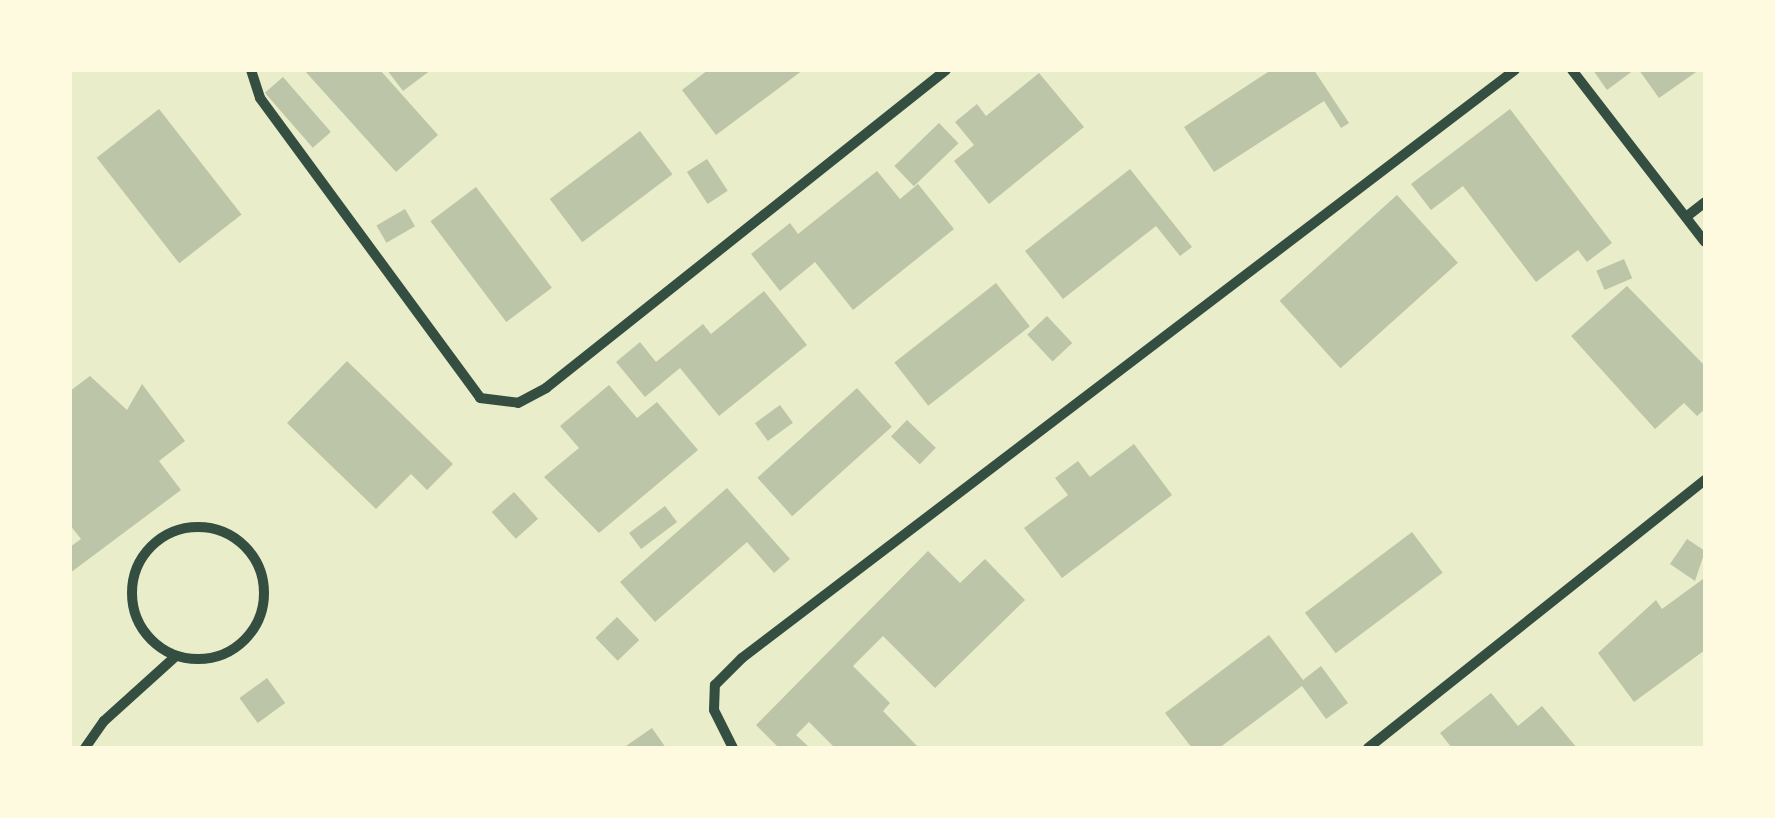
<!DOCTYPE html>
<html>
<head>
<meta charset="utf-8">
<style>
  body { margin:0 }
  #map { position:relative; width:1775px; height:818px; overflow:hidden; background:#e9edc9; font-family:"Alegreya Sans",sans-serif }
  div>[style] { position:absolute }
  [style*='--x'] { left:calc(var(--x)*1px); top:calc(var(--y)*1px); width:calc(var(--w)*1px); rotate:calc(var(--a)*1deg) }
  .building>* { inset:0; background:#bcc5a7; transform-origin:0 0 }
  .minor>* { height:10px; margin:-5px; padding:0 5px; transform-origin:5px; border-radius:5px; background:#344e41 }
  .minor>.ring { margin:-5px; padding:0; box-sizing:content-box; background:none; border:10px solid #344e41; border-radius:50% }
  span { translate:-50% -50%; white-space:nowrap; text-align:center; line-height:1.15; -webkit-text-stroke:9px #fefae0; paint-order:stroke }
  .frame { position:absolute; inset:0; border:72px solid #fefae0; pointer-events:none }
</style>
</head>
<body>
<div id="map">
  <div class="building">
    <div style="clip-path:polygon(304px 70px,380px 70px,438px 135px,396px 172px)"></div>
    <div style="clip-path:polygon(387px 70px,431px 70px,403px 91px)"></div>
    <div style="clip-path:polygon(708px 70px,803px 70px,716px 135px,682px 90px)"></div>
    <div style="clip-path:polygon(1271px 70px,1314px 70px,1349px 123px,1341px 128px,1324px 101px,1214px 172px,1184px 127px)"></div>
    <div style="clip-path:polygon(1593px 70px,1634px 70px,1607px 90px)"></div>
    <div style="clip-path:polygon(1639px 70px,1699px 70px,1659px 98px)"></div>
    <div style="clip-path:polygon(1039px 73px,1084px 127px,989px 204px,954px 161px,974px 145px,955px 122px,977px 104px,986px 116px)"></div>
    <div style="left:283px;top:77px;width:73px;height:24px;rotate:49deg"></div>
    <div style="left:159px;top:109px;width:134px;height:79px;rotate:52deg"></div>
    <div style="clip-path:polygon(1510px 109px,1612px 243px,1587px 262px,1578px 250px,1536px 282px,1463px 186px,1431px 210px,1411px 184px)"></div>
    <div style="left:939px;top:123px;width:28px;height:62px;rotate:46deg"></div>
    <div style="left:640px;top:131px;width:54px;height:113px;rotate:53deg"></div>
    <div style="left:707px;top:159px;width:38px;height:24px;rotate:57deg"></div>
    <div style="clip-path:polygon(1130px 169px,1192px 247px,1180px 256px,1156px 226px,1063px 299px,1025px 251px)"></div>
    <div style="clip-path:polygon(877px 171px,900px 199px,918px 184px,954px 229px,853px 310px,815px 262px,780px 291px,751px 254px,790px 223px,798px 234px)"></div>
    <div style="left:476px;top:187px;width:126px;height:57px;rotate:53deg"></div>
    <div style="left:1397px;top:195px;width:91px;height:158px;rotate:48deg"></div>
    <div style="left:405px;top:209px;width:20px;height:33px;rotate:60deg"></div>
    <div style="left:1624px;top:259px;width:21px;height:30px;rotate:67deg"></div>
    <div style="left:996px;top:283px;width:55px;height:129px;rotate:52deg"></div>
    <div style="clip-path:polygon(1627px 286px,1705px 366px,1705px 409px,1697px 416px,1684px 403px,1655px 429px,1571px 336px)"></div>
    <div style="clip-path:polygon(764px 291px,807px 345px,719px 416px,680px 368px,645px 397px,616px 362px,640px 342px,656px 362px,703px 324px,711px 334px)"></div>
    <div style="left:1047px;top:316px;width:37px;height:27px;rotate:47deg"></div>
    <div style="clip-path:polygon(347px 361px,453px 464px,427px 490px,411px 474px,376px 509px,287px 423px)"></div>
    <div style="clip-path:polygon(90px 376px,127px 410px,142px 384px,185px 441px,159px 461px,181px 490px,70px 573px,70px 547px,81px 539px,70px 525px,70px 391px)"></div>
    <div style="clip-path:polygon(609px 385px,637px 418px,657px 402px,698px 450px,599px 533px,544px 477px,579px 448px,560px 426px)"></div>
    <div style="left:857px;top:388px;width:52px;height:134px;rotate:48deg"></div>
    <div style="left:780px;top:405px;width:22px;height:31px;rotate:54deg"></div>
    <div style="left:907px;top:420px;width:40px;height:23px;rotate:44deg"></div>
    <div style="clip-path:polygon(1134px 444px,1172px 495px,1062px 578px,1024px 528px,1068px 495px,1055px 478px,1078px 461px,1090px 477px)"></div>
    <div style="clip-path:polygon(727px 488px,790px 559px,774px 573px,747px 542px,655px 622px,620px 582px)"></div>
    <div style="left:514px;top:492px;width:36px;height:30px;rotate:48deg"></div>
    <div style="left:665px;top:506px;width:20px;height:45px;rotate:53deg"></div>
    <div style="left:1412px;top:532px;width:51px;height:134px;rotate:53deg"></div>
    <div style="clip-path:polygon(1687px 539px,1705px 551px,1695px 581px,1670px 564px)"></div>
    <div style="clip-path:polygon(928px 551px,960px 583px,985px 559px,1025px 600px,935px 688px,883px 636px,853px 666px,890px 703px,883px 711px,919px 748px,835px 748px,809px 722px,796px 735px,810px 748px,779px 748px,756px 725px)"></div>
    <div style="clip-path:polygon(1703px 579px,1705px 650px,1634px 702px,1598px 653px,1656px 600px,1662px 609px)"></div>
    <div style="left:617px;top:617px;width:32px;height:30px;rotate:46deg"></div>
    <div style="clip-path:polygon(1269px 635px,1303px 680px,1321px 666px,1348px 703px,1326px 719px,1302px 686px,1219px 748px,1192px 748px,1165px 713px)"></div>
    <div style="left:267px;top:678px;width:31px;height:34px;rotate:54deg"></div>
    <div style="clip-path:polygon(1491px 693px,1518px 726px,1542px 706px,1577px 748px,1452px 748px,1440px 733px)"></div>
    <div style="clip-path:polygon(652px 728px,666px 748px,623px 748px)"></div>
  </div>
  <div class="minor">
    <div style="--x:251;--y:70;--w:29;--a:72"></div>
    <div style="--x:260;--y:98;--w:372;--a:53.7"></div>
    <div style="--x:480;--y:398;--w:38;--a:7"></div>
    <div style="--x:518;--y:403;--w:32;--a:-28"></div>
    <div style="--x:546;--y:388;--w:511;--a:-38.48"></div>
    <div style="--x:1572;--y:70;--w:217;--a:52.3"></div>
    <div style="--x:1686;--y:217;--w:24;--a:-38"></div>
    <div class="ring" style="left:132px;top:527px;width:122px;height:122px"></div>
    <div style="--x:85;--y:748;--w:33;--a:-55"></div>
    <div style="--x:104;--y:721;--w:97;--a:-42.1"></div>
    <div style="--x:733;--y:748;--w:42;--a:-116.6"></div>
    <div style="--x:714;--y:710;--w:25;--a:-88"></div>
    <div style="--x:715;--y:685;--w:38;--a:-45"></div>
    <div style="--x:742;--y:658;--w:971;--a:-37.26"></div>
    <div style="--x:1368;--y:748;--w:431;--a:-38.5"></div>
  </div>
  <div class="frame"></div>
</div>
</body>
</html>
